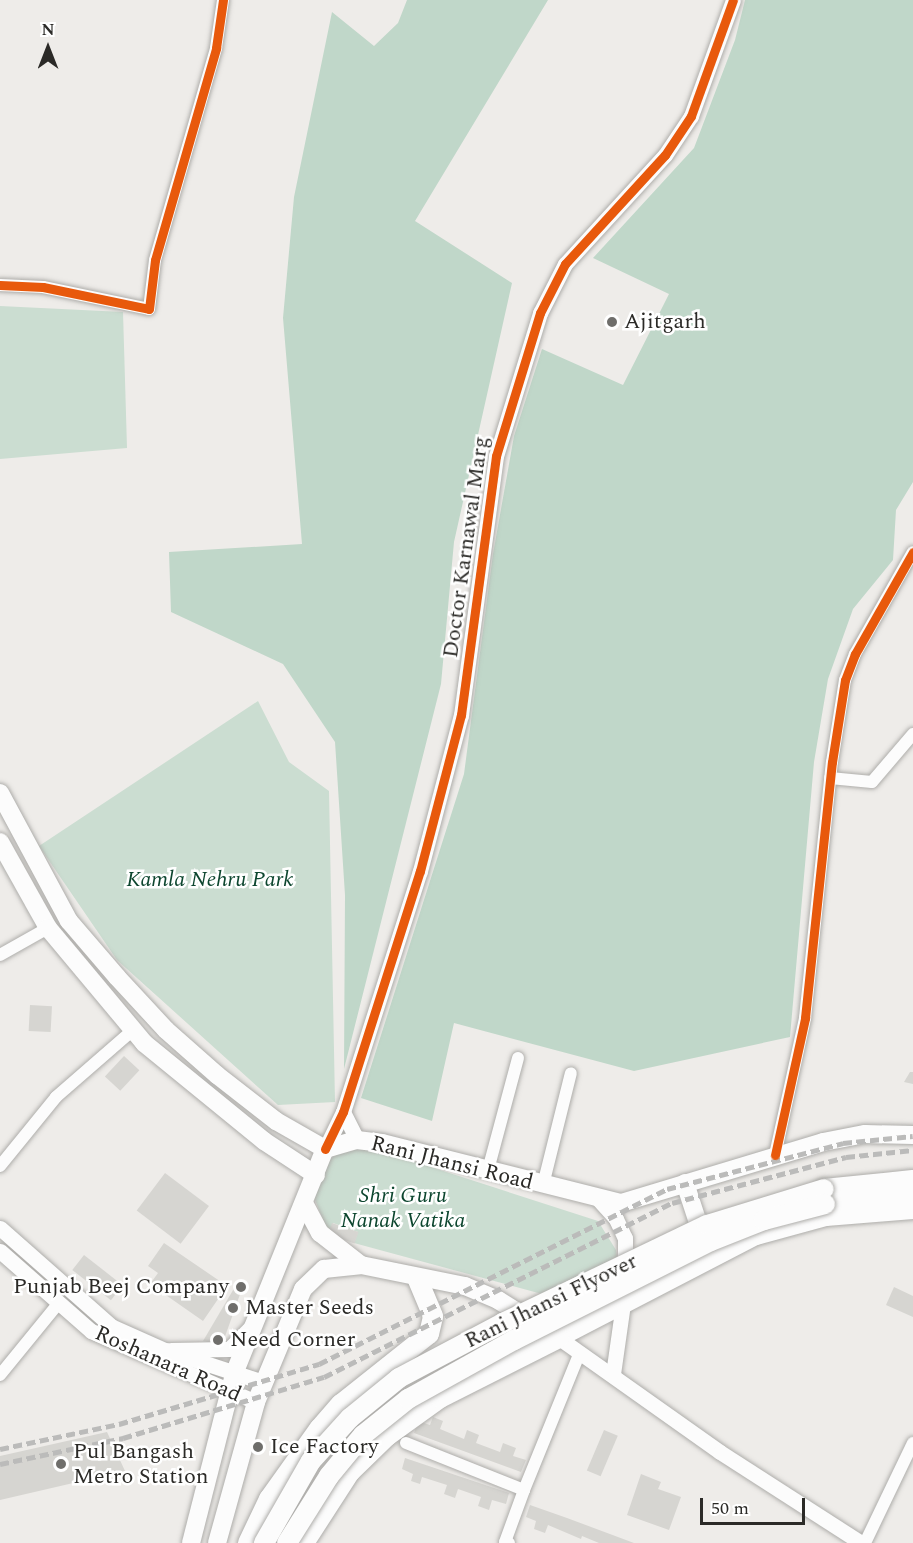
<!DOCTYPE html>
<html>
<head>
<meta charset="utf-8">
<style>
  body { margin:0 }
  #map { position:relative; width:913px; height:1543px; overflow:hidden; background:#eeece9; font-family:Spectral,serif }
  div>[style] { position:absolute }
  [style*='--x'] { left:calc(var(--x)*1px); top:calc(var(--y)*1px); width:calc(var(--w)*1px); rotate:calc(var(--a)*1deg) }
  .green>* { inset:0; background:#cbddd1 }
  .forest>* { inset:0; background:#c0d7c9 }
  .building>* { inset:0; background:#d6d5d1; transform-origin:0 0 }
  .roads { filter:drop-shadow(0 0 2px #aeadaa) drop-shadow(0 0 2px #aeadaa) }
  .minor>* { height:12px; margin:-6px; padding:0 6px; transform-origin:6px; border-radius:6px; background:#fcfcfc }
  .tertiary>* { height:15px; margin:-7.5px; padding:0 7.5px; transform-origin:7.5px; border-radius:7.5px; background:#fcfcfc }
  .secondary>* { height:18px; margin:-9px; padding:0 9px; transform-origin:9px; border-radius:9px; background:#fcfcfc }
  .primary>* { height:20px; margin:-10px; padding:0 10px; transform-origin:10px; border-radius:10px; background:#fcfcfc }
  .rail>* { height:4.5px; margin-top:-2.25px; transform-origin:0; background:repeating-linear-gradient(90deg,#bbbbba 0 9px,transparent 0 13.5px) }
  .bridges { filter:drop-shadow(0 0 2px #aeadaa) drop-shadow(0 0 2px #aeadaa) }
  .primary-bridge>* { height:20px; margin:-10px; padding:0 10px; transform-origin:10px; border-radius:10px; background:#fcfcfc }
  .cycleway>* { height:9px; margin:-4.5px; padding:0 4.5px; transform-origin:4.5px; border-radius:4.5px; background:#e8590c }
  .dots>* { width:16px; height:16px; translate:-50% -50%; box-sizing:border-box; border:3px solid #fff; border-radius:50% }
  span { translate:-50% -50%; white-space:nowrap; text-align:center; line-height:1.15; -webkit-text-stroke:5px #fff; paint-order:stroke }
  .poi-label { font-size:22px; color:#2b2a27 }
  .left { translate:0 -50%; text-align:left }
  .right { translate:-100% -50%; text-align:right }
  .street-label { font-size:22px; color:#2b2a27 }
  .park-label { font-size:22px; color:#0d462f; font-style:italic }
  .north { position:absolute; left:18px; top:18px; width:60px; height:60px; -webkit-text-stroke:4px #fff; paint-order:stroke; rotate:0deg; font-size:16px; font-weight:700; line-height:24px; text-align:center; color:#2b2a27 }
  .north::after { content:''; display:block; margin:auto; width:21px; height:27px; background:#2b2a27; clip-path:polygon(50% 0,100% 100%,50% 72%,0 100%) }
  .scale { position:absolute; left:700px; top:1498px; width:105px; height:27px; box-sizing:border-box; border:3px solid #2b2a27; border-top:0; padding-left:8px; font-size:18px; line-height:21px; white-space:nowrap; color:#2b2a27; -webkit-text-stroke:4px #fff; paint-order:stroke }
</style>
</head>
<body>
<div id="map">
  <div class="green">
    <div style="clip-path:polygon(0 306px,123px 312px,127px 448px,0 459px)"></div>
    <div style="clip-path:polygon(258px 701px,289px 762px,329px 791px,335px 1102px,278px 1105px,117px 960px,39px 846px)"></div>
    <div style="clip-path:polygon(346px 1148px,375px 1149px,598px 1221px,616px 1250px,618px 1266px,564px 1300px,354px 1243px,358px 1232px,333px 1223px,329px 1235px,314px 1197px,329px 1160px)"></div>
  </div>
  <div class="forest">
    <div style="clip-path:polygon(407px 0,548px 0,415px 221px,512px 283px,454px 542px,441px 684px,344px 1069px,345px 895px,335px 742px,283px 664px,171px 612px,169px 552px,302px 544px,283px 318px,294px 197px,332px 12px,374px 46px,398px 23px)"></div>
    <div style="clip-path:polygon(745px 0,913px 0,913px 482px,896px 510px,893px 560px,853px 609px,828px 679px,814px 762px,790px 1037px,634px 1071px,454px 1023px,432px 1121px,361px 1098px,464px 774px,493px 554px,514px 436px,542px 349px,623px 385px,669px 294px,593px 258px,694px 148px,735px 40px)"></div>
  </div>
  <div class="building">
    <div style="left:30px;top:1005px;width:22px;height:26px;rotate:3deg"></div>
    <div style="left:124px;top:1056px;width:21px;height:28px;rotate:43deg"></div>
    <div style="clip-path:polygon(910px 1072px,913px 1072px,913px 1084px,904px 1082px)"></div>
    <div style="left:165px;top:1173px;width:55px;height:47px;rotate:37deg"></div>
    <div style="left:332px;top:1223px;width:28px;height:12px;rotate:19deg"></div>
    <div style="clip-path:polygon(164px 1243px,227px 1286px,203px 1321px,150px 1284px,158px 1273px,148px 1266px)"></div>
    <div style="left:84px;top:1255px;width:49px;height:19px;rotate:38deg"></div>
    <div style="clip-path:polygon(239px 1280px,244px 1283px,222px 1345px,203px 1341px)"></div>
    <div style="clip-path:polygon(894px 1287px,913px 1296px,913px 1317px,886px 1305px)"></div>
    <div style="clip-path:polygon(433px 1417px,443px 1421px,440px 1429px,464px 1439px,467px 1430px,479px 1435px,476px 1443px,500px 1452px,503px 1443px,516px 1448px,513px 1456px,526px 1460px,521px 1472px,414px 1433px,418px 1421px,430px 1425px)"></div>
    <div style="left:604px;top:1430px;width:15px;height:44px;rotate:23deg"></div>
    <div style="clip-path:polygon(107px 1432px,125px 1471px,0 1500px,0 1456px)"></div>
    <div style="clip-path:polygon(405px 1458px,509px 1493px,506px 1504px,492px 1500px,489px 1510px,478px 1506px,481px 1497px,458px 1489px,455px 1498px,444px 1494px,447px 1485px,422px 1477px,420px 1484px,411px 1481px,413px 1474px,402px 1469px)"></div>
    <div style="clip-path:polygon(641px 1474px,661px 1482px,658px 1489px,681px 1497px,669px 1530px,627px 1515px)"></div>
    <div style="clip-path:polygon(530px 1505px,567px 1518px,634px 1543px,599px 1543px,582px 1536px,581px 1539px,548px 1525px,545px 1533px,534px 1529px,536px 1521px,526px 1517px)"></div>
  </div>
  <div class="roads">
    <div class="minor">
      <div style="--x:0;--y:285;--w:43;--a:2.7"></div>
      <div style="--x:43;--y:287;--w:108;--a:11.7"></div>
      <div style="--x:149;--y:309;--w:49;--a:-83"></div>
      <div style="--x:155;--y:260;--w:221;--a:-73.9"></div>
      <div style="--x:216;--y:48;--w:49;--a:-81.7"></div>
      <div style="--x:830;--y:778;--w:42;--a:5.4"></div>
      <div style="--x:872;--y:782;--w:63;--a:-49.5"></div>
      <div style="--x:0;--y:955;--w:55;--a:-29.4"></div>
      <div style="--x:775;--y:1155;--w:140;--a:-77.6"></div>
      <div style="--x:805;--y:1018;--w:257;--a:-84"></div>
      <div style="--x:832;--y:762;--w:83;--a:-81"></div>
      <div style="--x:845;--y:680;--w:28;--a:-69"></div>
      <div style="--x:855;--y:654;--w:117;--a:-60.4"></div>
      <div style="--x:0;--y:1166;--w:89;--a:-50.9"></div>
      <div style="--x:56;--y:1097;--w:102;--a:-41"></div>
      <div style="--x:488;--y:1170;--w:116;--a:-75"></div>
      <div style="--x:543;--y:1185;--w:115;--a:-76"></div>
      <div style="--x:0;--y:1375;--w:92;--a:-50.8"></div>
      <div style="--x:406;--y:1443;--w:127;--a:21.7"></div>
      <div style="--x:524;--y:1490;--w:149;--a:-67.9"></div>
      <div style="--x:509;--y:1543;--w:4;--a:-166"></div>
      <div style="--x:505;--y:1542;--w:55;--a:-69.9"></div>
      <div style="--x:865;--y:1543;--w:111;--a:-64.4"></div>
    </div>
    <div class="tertiary">
      <div style="--x:343;--y:1112;--w:31;--a:63"></div>
      <div style="--x:325;--y:1149;--w:41;--a:-64.1"></div>
      <div style="--x:343;--y:1112;--w:253;--a:-72.3"></div>
      <div style="--x:420;--y:871;--w:161;--a:-75.3"></div>
      <div style="--x:461;--y:715;--w:261;--a:-82.3"></div>
      <div style="--x:496;--y:456;--w:150;--a:-72.9"></div>
      <div style="--x:540;--y:313;--w:55;--a:-63"></div>
      <div style="--x:565;--y:264;--w:148;--a:-47.5"></div>
      <div style="--x:665;--y:155;--w:47;--a:-56.3"></div>
      <div style="--x:691;--y:116;--w:123;--a:-70.1"></div>
      <div style="--x:599;--y:1200;--w:25;--a:48"></div>
      <div style="--x:616;--y:1219;--w:21;--a:65"></div>
      <div style="--x:625;--y:1238;--w:35;--a:90"></div>
      <div style="--x:0;--y:1228;--w:148;--a:41.4"></div>
      <div style="--x:111;--y:1326;--w:59;--a:24"></div>
      <div style="--x:165;--y:1350;--w:103;--a:18.1"></div>
      <div style="--x:0;--y:1251;--w:121;--a:41.3"></div>
      <div style="--x:91;--y:1331;--w:180;--a:23.3"></div>
      <div style="--x:559;--y:1338;--w:197;--a:35.3"></div>
      <div style="--x:720;--y:1452;--w:168;--a:32.8"></div>
      <div style="--x:171;--y:1350;--w:58;--a:-1"></div>
      <div style="--x:229;--y:1349;--w:31;--a:-45"></div>
      <div style="--x:613;--y:1374;--w:78;--a:-81.9"></div>
    </div>
    <div class="secondary">
      <div style="--x:0;--y:793;--w:145;--a:61.7"></div>
      <div style="--x:69;--y:921;--w:74;--a:49.4"></div>
      <div style="--x:117;--y:977;--w:72;--a:47.2"></div>
      <div style="--x:166;--y:1030;--w:68;--a:41.4"></div>
      <div style="--x:217;--y:1075;--w:75;--a:37.9"></div>
      <div style="--x:276;--y:1121;--w:56;--a:29.7"></div>
      <div style="--x:0;--y:842;--w:98;--a:60.8"></div>
      <div style="--x:48;--y:928;--w:150;--a:50.1"></div>
      <div style="--x:144;--y:1043;--w:155;--a:39.2"></div>
      <div style="--x:264;--y:1141;--w:62;--a:33.2"></div>
      <div style="--x:685;--y:1183;--w:61;--a:71.9"></div>
      <div style="--x:305;--y:1205;--w:32;--a:62"></div>
      <div style="--x:320;--y:1233;--w:52;--a:38"></div>
      <div style="--x:361;--y:1265;--w:106;--a:11.4"></div>
      <div style="--x:465;--y:1286;--w:36;--a:23"></div>
      <div style="--x:498;--y:1300;--w:72;--a:31.9"></div>
      <div style="--x:559;--y:1338;--w:222;--a:-27.4"></div>
      <div style="--x:756;--y:1236;--w:73;--a:-15.2"></div>
      <div style="--x:826;--y:1217;--w:87;--a:-4.6"></div>
      <div style="--x:191;--y:1543;--w:174;--a:-75.7"></div>
      <div style="--x:234;--y:1374;--w:243;--a:-68"></div>
      <div style="--x:325;--y:1149;--w:33;--a:-16"></div>
      <div style="--x:357;--y:1140;--w:25;--a:7"></div>
      <div style="--x:382;--y:1143;--w:246;--a:14.1"></div>
      <div style="--x:621;--y:1203;--w:211;--a:-16.8"></div>
      <div style="--x:823;--y:1142;--w:43;--a:-10.8"></div>
      <div style="--x:865;--y:1134;--w:48;--a:1.2"></div>
      <div style="--x:217;--y:1543;--w:146;--a:-74.5"></div>
      <div style="--x:256;--y:1402;--w:122;--a:-67.4"></div>
      <div style="--x:303;--y:1289;--w:29;--a:-44"></div>
      <div style="--x:324;--y:1269;--w:36;--a:-6"></div>
    </div>
    <div class="primary">
      <div style="--x:824;--y:1189;--w:89;--a:-5.8"></div>
      <div style="--x:825;--y:1204;--w:88;--a:-5.2"></div>
      <div style="--x:248;--y:1543;--w:49;--a:-64.5"></div>
      <div style="--x:269;--y:1499;--w:86;--a:-54.5"></div>
      <div style="--x:319;--y:1429;--w:33;--a:-49"></div>
      <div style="--x:341;--y:1404;--w:112;--a:-38.5"></div>
      <div style="--x:429;--y:1334;--w:18;--a:-77"></div>
      <div style="--x:433;--y:1316;--w:41;--a:-112.8"></div>
      <div style="--x:304;--y:1543;--w:85;--a:-57.1"></div>
      <div style="--x:350;--y:1472;--w:52;--a:-44.2"></div>
      <div style="--x:387;--y:1436;--w:65;--a:-35.6"></div>
      <div style="--x:440;--y:1398;--w:133;--a:-26.8"></div>
    </div>
  </div>
  <div class="rail">
    <div style="--x:0;--y:1449;--w:122;--a:-11.9"></div>
    <div style="--x:119;--y:1424;--w:209;--a:-16.7"></div>
    <div style="--x:319;--y:1364;--w:390;--a:-26.7"></div>
    <div style="--x:667;--y:1189;--w:182;--a:-14.6"></div>
    <div style="--x:843;--y:1143;--w:70;--a:-5.7"></div>
    <div style="--x:0;--y:1464;--w:126;--a:-11.9"></div>
    <div style="--x:123;--y:1438;--w:210;--a:-16.9"></div>
    <div style="--x:324;--y:1377;--w:389;--a:-26.6"></div>
    <div style="--x:672;--y:1203;--w:180;--a:-14.8"></div>
    <div style="--x:846;--y:1157;--w:67;--a:-6"></div>
  </div>
  <div class="bridges">
    <div class="primary-bridge">
      <div style="--x:264;--y:1543;--w:95;--a:-60.2"></div>
      <div style="--x:311;--y:1461;--w:58;--a:-47.8"></div>
      <div style="--x:350;--y:1418;--w:63;--a:-39.2"></div>
      <div style="--x:399;--y:1378;--w:118;--a:-27.9"></div>
      <div style="--x:503;--y:1323;--w:226;--a:-25.7"></div>
      <div style="--x:707;--y:1225;--w:122;--a:-17.1"></div>
      <div style="--x:287;--y:1543;--w:79;--a:-57.9"></div>
      <div style="--x:329;--y:1476;--w:53;--a:-50.3"></div>
      <div style="--x:363;--y:1435;--w:58;--a:-38.7"></div>
      <div style="--x:408;--y:1399;--w:121;--a:-29.1"></div>
      <div style="--x:514;--y:1340;--w:220;--a:-26.7"></div>
      <div style="--x:711;--y:1241;--w:57;--a:-21.6"></div>
      <div style="--x:764;--y:1220;--w:63;--a:-14.7"></div>
    </div>
  </div>
  <div class="cycleway">
    <div style="--x:0;--y:285;--w:43;--a:2.7"></div>
    <div style="--x:43;--y:287;--w:108;--a:11.7"></div>
    <div style="--x:149;--y:309;--w:49;--a:-83"></div>
    <div style="--x:155;--y:260;--w:221;--a:-73.9"></div>
    <div style="--x:216;--y:48;--w:49;--a:-81.7"></div>
    <div style="--x:325;--y:1149;--w:41;--a:-64.1"></div>
    <div style="--x:343;--y:1112;--w:253;--a:-72.3"></div>
    <div style="--x:420;--y:871;--w:161;--a:-75.3"></div>
    <div style="--x:461;--y:715;--w:261;--a:-82.3"></div>
    <div style="--x:496;--y:456;--w:150;--a:-72.9"></div>
    <div style="--x:540;--y:313;--w:55;--a:-63"></div>
    <div style="--x:565;--y:264;--w:148;--a:-47.5"></div>
    <div style="--x:665;--y:155;--w:47;--a:-56.3"></div>
    <div style="--x:691;--y:116;--w:123;--a:-70.1"></div>
    <div style="--x:775;--y:1155;--w:140;--a:-77.6"></div>
    <div style="--x:805;--y:1018;--w:257;--a:-84"></div>
    <div style="--x:832;--y:762;--w:83;--a:-81"></div>
    <div style="--x:845;--y:680;--w:28;--a:-69"></div>
    <div style="--x:855;--y:654;--w:117;--a:-60.4"></div>
  </div>
  <div class="dots">
    <div style="left:612px;top:322px;background:#6f6e6b"></div>
    <div style="left:241px;top:1287px;background:#6f6e6b"></div>
    <div style="left:233px;top:1308px;background:#6f6e6b"></div>
    <div style="left:218px;top:1340px;background:#6f6e6b"></div>
    <div style="left:258px;top:1447px;background:#6f6e6b"></div>
    <div style="left:61px;top:1464px;background:#6f6e6b"></div>
  </div>
  <div class="poi-label">
    <span class="left" style="left:624px;top:322px">Ajitgarh</span>
    <span class="right" style="left:229px;top:1287px">Punjab Beej Company</span>
    <span class="left" style="left:245px;top:1308px">Master Seeds</span>
    <span class="left" style="left:230px;top:1340px">Need Corner</span>
    <span class="left" style="left:270px;top:1447px">Ice Factory</span>
    <span class="left" style="left:73px;top:1464px">Pul Bangash<br>Metro Station</span>
  </div>
  <div class="street-label">
    <span style="left:466px;top:547px;rotate:-82deg">Doctor Karnawal Marg</span>
    <span style="left:452px;top:1163px;rotate:14deg">Rani Jhansi Road</span>
    <span style="left:551px;top:1301px;rotate:-26deg">Rani Jhansi Flyover</span>
    <span style="left:168px;top:1364px;rotate:24deg">Roshanara Road</span>
  </div>
  <div class="park-label">
    <span style="left:210px;top:880px">Kamla Nehru Park</span>
    <span style="left:403px;top:1208px">Shri Guru<br>Nanak Vatika</span>
  </div>
  <div class="north">N</div>
  <div class="scale">50 m</div>
</div>
</body>
</html>
